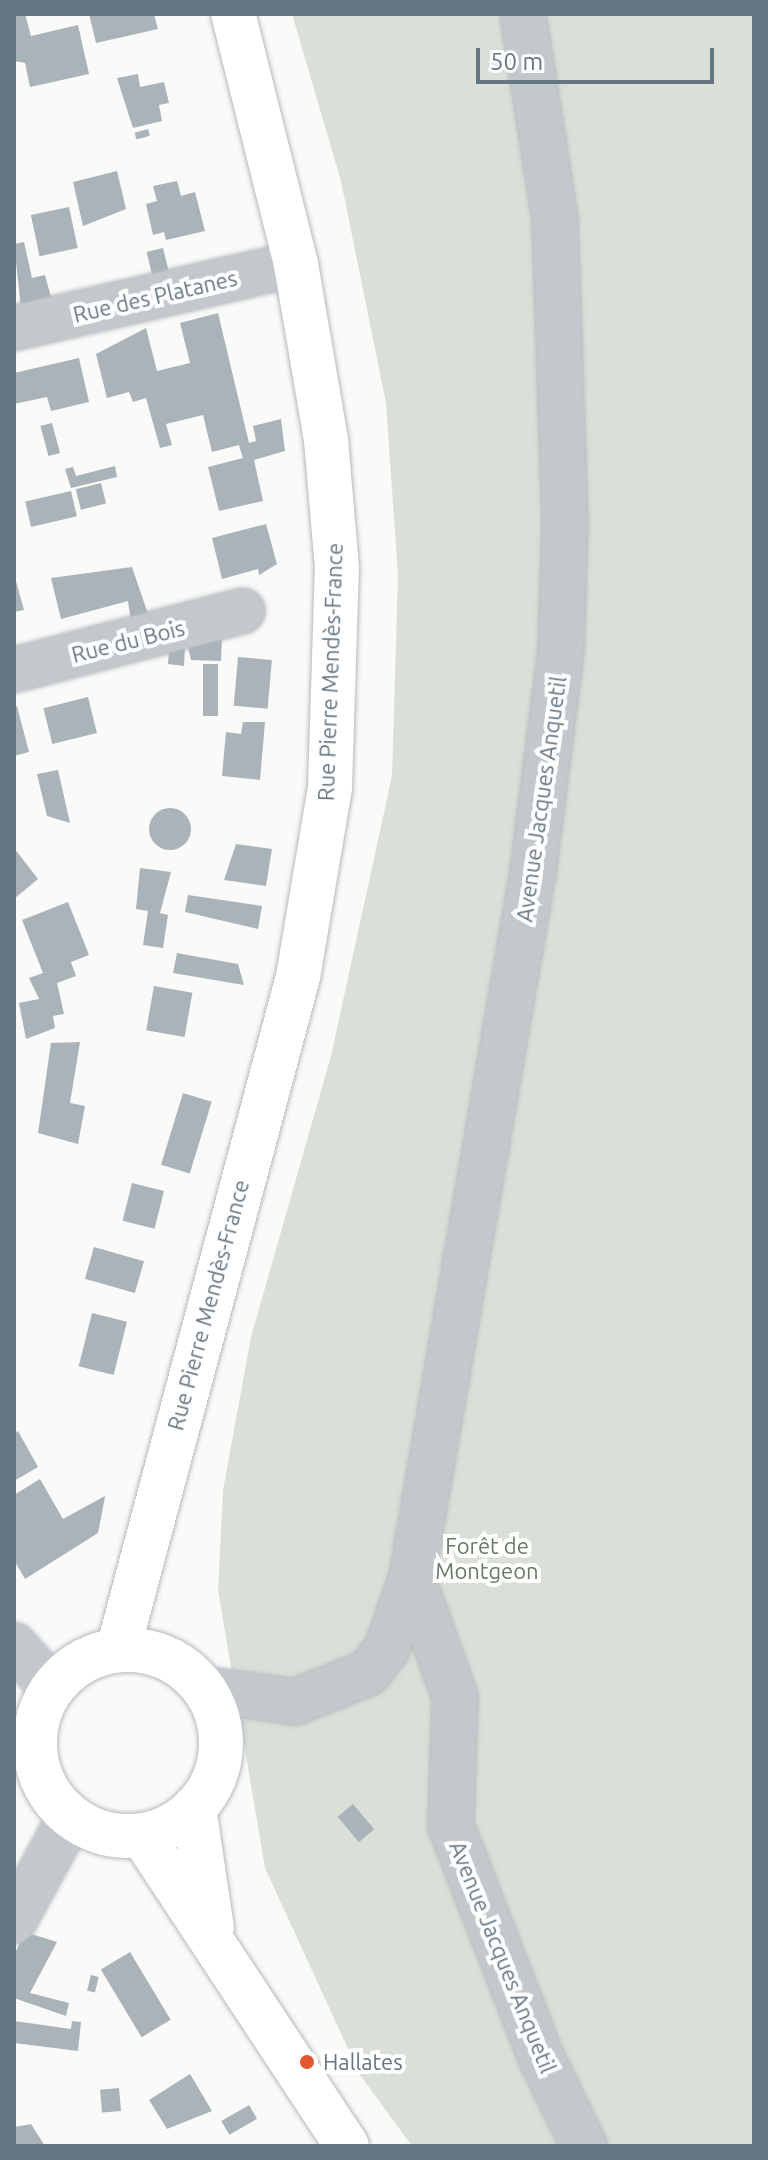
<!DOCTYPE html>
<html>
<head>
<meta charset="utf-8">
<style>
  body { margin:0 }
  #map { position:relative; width:768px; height:2160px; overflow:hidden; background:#fafaf8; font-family:Ubuntu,sans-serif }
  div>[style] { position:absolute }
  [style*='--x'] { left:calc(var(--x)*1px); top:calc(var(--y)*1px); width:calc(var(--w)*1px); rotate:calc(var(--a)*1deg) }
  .green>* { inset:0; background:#dadfd7 }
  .building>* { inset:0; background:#aab3b9; transform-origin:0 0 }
  .round { border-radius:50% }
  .roads { filter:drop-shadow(0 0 2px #b5babe) drop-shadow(0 0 2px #b5babe) }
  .minor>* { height:44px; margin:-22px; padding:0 22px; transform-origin:22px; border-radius:22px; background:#c3c8cc }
  .major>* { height:44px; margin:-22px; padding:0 22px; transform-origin:22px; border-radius:22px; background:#fff }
  .major>.ring { margin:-22px; padding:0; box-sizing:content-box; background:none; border:44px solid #fff; border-radius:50% }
  .dots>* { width:22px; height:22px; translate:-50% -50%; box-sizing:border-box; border:4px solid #fff; border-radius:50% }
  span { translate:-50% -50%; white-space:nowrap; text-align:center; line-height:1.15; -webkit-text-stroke:8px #fff; paint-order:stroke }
  .street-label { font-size:22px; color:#657683 }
  .park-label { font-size:22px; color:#687a64 }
  .poi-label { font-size:22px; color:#657683 }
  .left { translate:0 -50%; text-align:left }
  .frame { position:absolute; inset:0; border:16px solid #657683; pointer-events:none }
  .scale { position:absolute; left:476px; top:48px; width:238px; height:36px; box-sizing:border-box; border:4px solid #657683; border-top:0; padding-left:10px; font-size:24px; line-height:28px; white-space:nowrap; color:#657683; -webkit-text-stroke:6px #fff; paint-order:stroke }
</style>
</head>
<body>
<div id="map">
  <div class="green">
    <div style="clip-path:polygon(292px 14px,754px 14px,754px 2146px,412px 2146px,360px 2075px,265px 1868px,218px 1590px,223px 1490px,251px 1337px,331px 1056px,392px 776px,398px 575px,386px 403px,341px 181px)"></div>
  </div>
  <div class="building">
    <div style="clip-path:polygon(25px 14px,31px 36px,78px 25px,89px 74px,30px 87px,25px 63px,14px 61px,14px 16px)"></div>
    <div style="clip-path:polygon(89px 14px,154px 14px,158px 29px,96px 43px)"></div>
    <div style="clip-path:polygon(138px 74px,140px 87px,164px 82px,169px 103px,159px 105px,162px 121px,133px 128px,117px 78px)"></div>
    <div style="left:148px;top:129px;width:7px;height:14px;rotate:74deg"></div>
    <div style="clip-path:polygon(117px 171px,126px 209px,83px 226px,73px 182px)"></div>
    <div style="clip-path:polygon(177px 181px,181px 196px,195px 192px,205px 231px,166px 240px,164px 232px,153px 235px,146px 204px,157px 201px,153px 186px)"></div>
    <div style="left:69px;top:207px;width:42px;height:39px;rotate:78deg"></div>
    <div style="clip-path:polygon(24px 242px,32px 278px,45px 275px,52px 301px,21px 308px,14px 244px)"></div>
    <div style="left:163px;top:248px;width:25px;height:17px;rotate:76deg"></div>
    <div style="clip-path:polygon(218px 313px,249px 443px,256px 441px,253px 426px,281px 419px,285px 451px,254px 460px,263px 501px,219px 511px,208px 467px,243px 458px,239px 445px,212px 452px,203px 415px,166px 424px,172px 445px,160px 448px,146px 398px,133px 402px,129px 392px,107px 398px,96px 354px,146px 328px,157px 371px,190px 363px,180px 323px)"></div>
    <div style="clip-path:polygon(79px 358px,89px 402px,51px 411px,47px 397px,14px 404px,14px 373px)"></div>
    <div style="left:52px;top:423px;width:31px;height:12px;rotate:75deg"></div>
    <div style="clip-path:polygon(115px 466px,117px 477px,71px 488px,65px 469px,73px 467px,76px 476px)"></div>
    <div style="left:101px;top:483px;width:21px;height:26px;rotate:76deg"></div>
    <div style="left:71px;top:491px;width:26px;height:47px;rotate:77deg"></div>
    <div style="clip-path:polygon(266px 524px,277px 564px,259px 575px,258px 569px,222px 579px,212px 538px)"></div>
    <div style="clip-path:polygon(132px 567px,149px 617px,131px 622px,128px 601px,61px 619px,51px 578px)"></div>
    <div style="clip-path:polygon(14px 574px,24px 610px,14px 612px)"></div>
    <div style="clip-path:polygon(222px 638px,221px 661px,191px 660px,188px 647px)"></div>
    <div style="clip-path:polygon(185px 647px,184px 666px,168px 664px,169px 651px)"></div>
    <div style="left:238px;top:657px;width:34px;height:49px;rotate:5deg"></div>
    <div style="left:203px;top:664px;width:15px;height:52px"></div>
    <div style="left:88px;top:697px;width:37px;height:46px;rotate:76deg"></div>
    <div style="clip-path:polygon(17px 706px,29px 752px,14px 756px,14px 707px)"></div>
    <div style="clip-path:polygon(243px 722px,265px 722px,260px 780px,222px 776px,226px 732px,241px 734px)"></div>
    <div style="clip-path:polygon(58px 770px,70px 823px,47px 816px,37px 774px)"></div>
    <div class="round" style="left:149px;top:808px;width:42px;height:42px"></div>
    <div style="clip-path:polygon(236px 844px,272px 849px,266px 886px,224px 880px)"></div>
    <div style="clip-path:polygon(14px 848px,38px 879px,14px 899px)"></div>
    <div style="clip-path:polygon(140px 868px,171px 872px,160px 913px,168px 915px,163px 948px,143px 945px,148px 911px,136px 909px)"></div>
    <div style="clip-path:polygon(188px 895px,262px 906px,258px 929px,185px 912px)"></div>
    <div style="clip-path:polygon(68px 902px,89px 955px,71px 962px,76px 976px,57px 983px,64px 1014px,53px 1016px,55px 1028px,26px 1039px,19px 1003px,39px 999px,29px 978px,43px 973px,22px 920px)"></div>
    <div style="clip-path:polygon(177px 953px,238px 964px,244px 985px,173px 973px)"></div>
    <div style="left:154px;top:986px;width:39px;height:45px;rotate:10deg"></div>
    <div style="clip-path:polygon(80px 1042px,70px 1103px,85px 1106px,78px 1144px,38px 1133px,51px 1043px)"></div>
    <div style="left:183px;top:1093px;width:30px;height:75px;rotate:17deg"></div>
    <div style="left:132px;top:1183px;width:33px;height:39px;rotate:14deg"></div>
    <div style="left:94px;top:1247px;width:52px;height:33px;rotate:16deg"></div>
    <div style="left:92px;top:1313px;width:36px;height:55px;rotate:14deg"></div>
    <div style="clip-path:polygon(18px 1431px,38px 1467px,14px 1481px,14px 1434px)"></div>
    <div style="clip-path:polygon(40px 1479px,63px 1519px,105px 1496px,104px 1502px,98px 1533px,25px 1579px,14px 1560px,14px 1495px)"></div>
    <div style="left:353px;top:1804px;width:33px;height:20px;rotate:50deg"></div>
    <div style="clip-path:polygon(25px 1932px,57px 1942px,30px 1993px,69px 2003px,66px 2016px,14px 1998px,14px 1955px)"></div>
    <div style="left:130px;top:1952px;width:79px;height:34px;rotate:59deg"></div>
    <div style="left:91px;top:1975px;width:8px;height:16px;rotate:14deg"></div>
    <div style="clip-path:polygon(14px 2021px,71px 2029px,72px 2021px,81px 2022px,78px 2051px,14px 2043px)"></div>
    <div style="clip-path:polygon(190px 2074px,212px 2111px,167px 2129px,149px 2100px)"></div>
    <div style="left:119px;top:2088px;width:23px;height:19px;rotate:85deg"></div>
    <div style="left:249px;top:2105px;width:16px;height:32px;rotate:60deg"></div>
    <div style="clip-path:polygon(31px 2124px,45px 2146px,14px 2146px,14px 2127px)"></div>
  </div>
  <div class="roads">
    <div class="minor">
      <div style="--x:14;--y:328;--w:289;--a:-12.8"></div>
      <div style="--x:14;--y:670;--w:236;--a:-14.5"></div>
      <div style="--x:412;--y:1577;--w:127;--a:70.3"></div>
      <div style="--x:455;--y:1697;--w:129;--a:91.8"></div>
      <div style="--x:451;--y:1826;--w:250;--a:68.7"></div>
      <div style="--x:542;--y:2059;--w:97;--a:64.2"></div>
      <div style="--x:14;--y:1645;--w:57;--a:48.5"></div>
      <div style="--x:204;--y:1689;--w:92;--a:8.1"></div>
      <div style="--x:295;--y:1702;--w:79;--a:-21.7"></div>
      <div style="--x:368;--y:1673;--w:31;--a:-52"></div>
      <div style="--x:387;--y:1649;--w:76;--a:-70.9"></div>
      <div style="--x:412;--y:1577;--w:715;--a:-80.26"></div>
      <div style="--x:533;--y:872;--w:223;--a:-82.8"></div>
      <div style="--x:561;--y:651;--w:129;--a:-88.2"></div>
      <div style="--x:565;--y:522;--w:303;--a:-91.9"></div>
      <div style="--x:555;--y:219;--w:207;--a:-98.9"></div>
      <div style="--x:14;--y:1749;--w:21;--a:0"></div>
      <div style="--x:14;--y:1921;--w:119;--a:-61.5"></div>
    </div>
    <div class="major">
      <div style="--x:118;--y:1650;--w:697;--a:-75.03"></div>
      <div style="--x:298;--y:977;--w:193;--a:-80.4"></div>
      <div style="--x:330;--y:787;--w:219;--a:-88.2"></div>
      <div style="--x:337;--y:568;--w:128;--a:-94.9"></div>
      <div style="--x:326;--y:440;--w:179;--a:-99.7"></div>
      <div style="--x:296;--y:264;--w:258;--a:-104.1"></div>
      <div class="ring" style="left:35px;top:1650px;width:142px;height:142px"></div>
      <div style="--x:194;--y:1808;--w:121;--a:81.5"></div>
      <div style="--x:142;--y:1835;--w:372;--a:56.6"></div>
    </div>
  </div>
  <div class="dots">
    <div style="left:307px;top:2062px;background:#e4572e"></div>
  </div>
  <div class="street-label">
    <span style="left:155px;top:296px;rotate:-13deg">Rue des Platanes</span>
    <span style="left:128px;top:641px;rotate:-14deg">Rue du Bois</span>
    <span style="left:330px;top:672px;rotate:-88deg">Rue Pierre Mendès-France</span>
    <span style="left:541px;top:799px;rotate:-82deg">Avenue Jacques Anquetil</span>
    <span style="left:208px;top:1305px;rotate:-75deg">Rue Pierre Mendès-France</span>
    <span style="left:503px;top:1957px;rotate:68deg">Avenue Jacques Anquetil</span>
  </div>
  <div class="park-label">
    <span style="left:487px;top:1558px">Forêt de<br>Montgeon</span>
  </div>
  <div class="poi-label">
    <span class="left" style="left:323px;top:2062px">Hallates</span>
  </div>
  <div class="frame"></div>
  <div class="scale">50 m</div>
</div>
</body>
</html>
